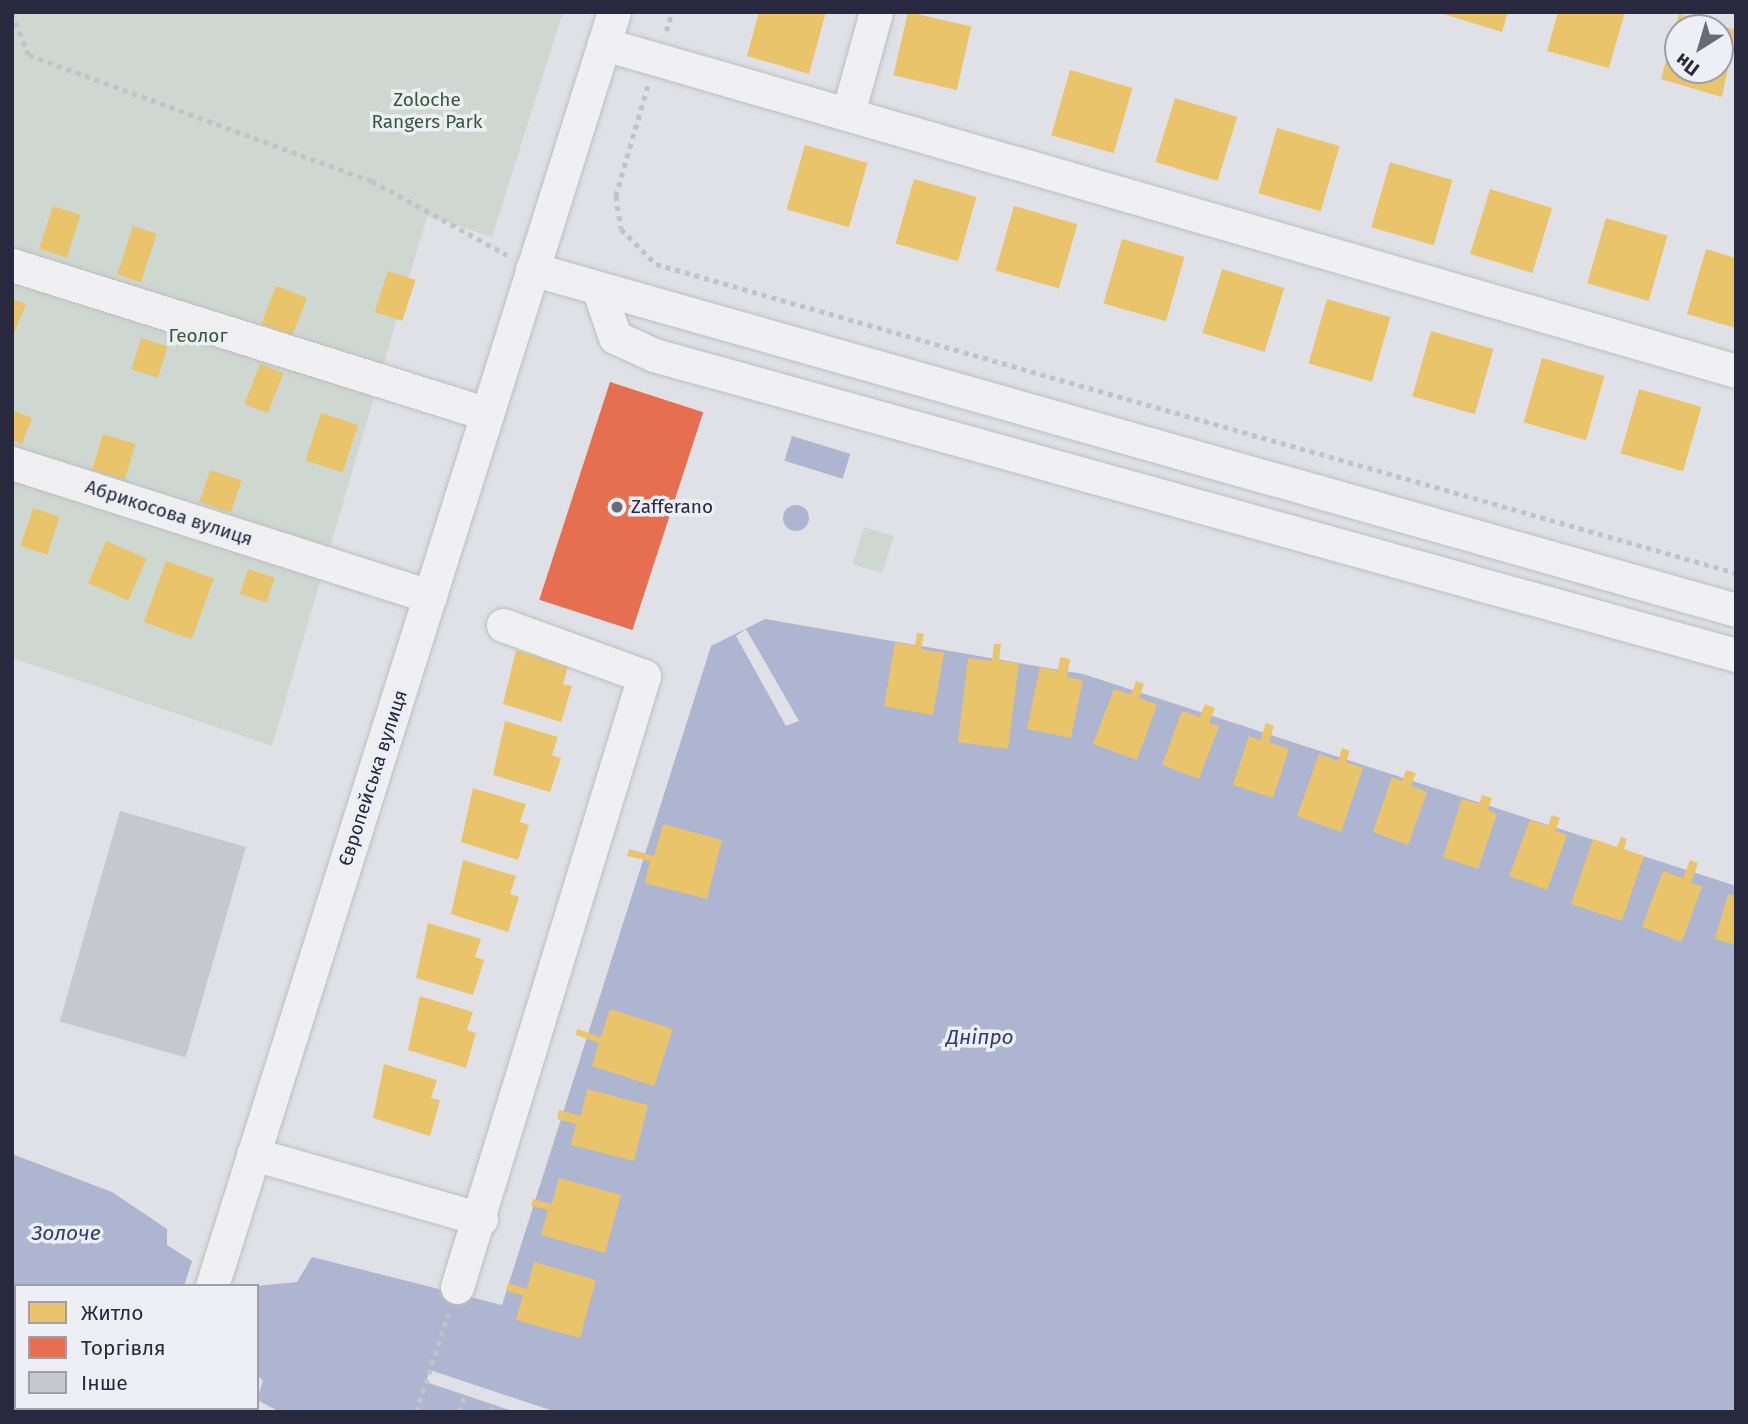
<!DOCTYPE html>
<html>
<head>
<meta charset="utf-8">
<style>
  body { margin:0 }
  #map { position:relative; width:1748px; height:1424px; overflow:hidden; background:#e0e1e6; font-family:"Fira Sans",sans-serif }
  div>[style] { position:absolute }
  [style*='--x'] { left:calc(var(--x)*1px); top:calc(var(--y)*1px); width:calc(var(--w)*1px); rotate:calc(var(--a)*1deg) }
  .green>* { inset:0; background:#ced8d1; transform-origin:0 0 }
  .water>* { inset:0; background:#aeb5d0; transform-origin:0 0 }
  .round { border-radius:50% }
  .pier>* { inset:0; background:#e0e1e6 }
  .homes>* { inset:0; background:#e9c46a; transform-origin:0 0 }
  .shops>* { inset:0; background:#e76f51; transform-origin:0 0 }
  .building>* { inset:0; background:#c7c8ce; transform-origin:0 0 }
  .path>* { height:4.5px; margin-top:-2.25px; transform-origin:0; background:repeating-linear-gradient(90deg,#c2c2c9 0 5px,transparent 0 10px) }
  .roads { filter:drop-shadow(0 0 2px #bdbec2) drop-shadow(0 0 2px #bdbec2) }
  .minor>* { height:33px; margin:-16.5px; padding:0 16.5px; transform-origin:16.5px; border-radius:16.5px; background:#f0f0f2 }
  .dots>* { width:19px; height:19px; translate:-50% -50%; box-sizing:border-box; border:4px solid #eeeef5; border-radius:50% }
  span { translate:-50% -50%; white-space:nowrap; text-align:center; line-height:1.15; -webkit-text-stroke:7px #eeeef5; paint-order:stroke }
  .park-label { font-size:19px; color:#355a39 }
  .poi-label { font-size:19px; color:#28293e }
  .left { translate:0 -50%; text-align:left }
  .street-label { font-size:19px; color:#28293e }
  .water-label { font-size:21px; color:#323c72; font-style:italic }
  .frame { position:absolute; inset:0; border:14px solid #28293e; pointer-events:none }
  .legend { position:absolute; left:14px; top:1284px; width:245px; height:126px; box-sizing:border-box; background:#eeeef5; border:2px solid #9f9fac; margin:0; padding:9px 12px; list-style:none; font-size:21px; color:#28293e }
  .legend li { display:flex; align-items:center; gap:14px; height:35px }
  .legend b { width:35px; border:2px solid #9f9fac }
  .north { position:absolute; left:1664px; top:14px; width:70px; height:70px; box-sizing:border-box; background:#eeeef5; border:2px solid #9f9fac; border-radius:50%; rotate:217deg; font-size:19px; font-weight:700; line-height:28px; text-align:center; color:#28293e }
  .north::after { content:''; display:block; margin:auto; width:24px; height:32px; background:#686979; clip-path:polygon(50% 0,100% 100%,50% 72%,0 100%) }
</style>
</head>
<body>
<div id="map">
  <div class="green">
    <div style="clip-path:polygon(12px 12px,563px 12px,492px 237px,427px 216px,272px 746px,12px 658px)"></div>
    <div style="left:864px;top:527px;width:31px;height:39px;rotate:17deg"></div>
  </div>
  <div class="water">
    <div style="left:792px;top:436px;width:61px;height:26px;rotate:17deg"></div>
    <div class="round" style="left:783px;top:505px;width:26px;height:26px"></div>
    <div style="clip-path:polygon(765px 619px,1083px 674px,1736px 886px,1736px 1412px,280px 1412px,257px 1400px,263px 1380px,257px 1376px,256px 1286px,297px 1282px,312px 1257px,502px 1305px,711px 646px)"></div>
    <div style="clip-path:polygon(12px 1154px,112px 1192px,167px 1229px,167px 1245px,192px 1261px,184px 1286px,16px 1286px,12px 1327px)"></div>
  </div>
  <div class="pier">
    <div style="clip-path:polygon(746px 629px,799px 721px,786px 726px,736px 636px)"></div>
    <div style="clip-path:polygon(430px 1370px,556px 1412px,515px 1412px,426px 1382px)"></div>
  </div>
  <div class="homes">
    <div style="clip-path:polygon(759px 12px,826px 12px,809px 74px,747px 56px)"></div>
    <div style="left:908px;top:12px;width:65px;height:65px;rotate:13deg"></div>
    <div style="clip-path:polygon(1437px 12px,1508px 12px,1502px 32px)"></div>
    <div style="clip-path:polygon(1558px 12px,1625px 12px,1609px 68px,1547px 51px)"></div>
    <div style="clip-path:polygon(evenodd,1679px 14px,1736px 30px,1722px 97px,1661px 79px,1679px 14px,1678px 28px,1720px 28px,1720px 70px,1678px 70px,1678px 28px)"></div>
    <div style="left:1070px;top:70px;width:65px;height:68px;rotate:16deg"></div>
    <div style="left:1175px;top:98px;width:65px;height:67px;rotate:17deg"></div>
    <div style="left:1277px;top:128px;width:65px;height:68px;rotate:16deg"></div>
    <div style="left:805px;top:145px;width:65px;height:67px;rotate:16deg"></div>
    <div style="left:1390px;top:162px;width:65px;height:68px;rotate:16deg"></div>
    <div style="left:914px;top:179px;width:65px;height:67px;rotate:16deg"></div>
    <div style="left:1490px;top:189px;width:65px;height:68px;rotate:17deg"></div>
    <div style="left:53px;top:206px;width:29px;height:45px;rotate:18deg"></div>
    <div style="left:1014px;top:206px;width:66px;height:67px;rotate:16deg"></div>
    <div style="left:1606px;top:218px;width:64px;height:68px;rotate:16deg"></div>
    <div style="left:133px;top:226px;width:25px;height:51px;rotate:18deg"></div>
    <div style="left:1122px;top:239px;width:65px;height:67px;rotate:16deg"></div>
    <div style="clip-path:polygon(1706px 249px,1736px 258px,1736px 328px,1687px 314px)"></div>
    <div style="left:1222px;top:269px;width:65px;height:67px;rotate:17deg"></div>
    <div style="left:388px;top:271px;width:29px;height:43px;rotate:18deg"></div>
    <div style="left:276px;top:286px;width:33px;height:41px;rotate:21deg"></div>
    <div style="clip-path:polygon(12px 299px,26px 304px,12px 338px)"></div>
    <div style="left:1327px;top:299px;width:66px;height:67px;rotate:16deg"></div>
    <div style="left:1431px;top:331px;width:65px;height:68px;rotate:16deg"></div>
    <div style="left:141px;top:338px;width:28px;height:33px;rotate:17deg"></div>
    <div style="left:1542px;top:358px;width:65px;height:67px;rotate:16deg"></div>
    <div style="left:260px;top:364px;width:25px;height:43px;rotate:21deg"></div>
    <div style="left:1639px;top:389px;width:65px;height:67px;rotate:16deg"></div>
    <div style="clip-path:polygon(12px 410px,32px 418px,22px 444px,12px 440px)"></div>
    <div style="left:321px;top:413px;width:39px;height:50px;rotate:18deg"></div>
    <div style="left:103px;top:434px;width:34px;height:38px;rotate:17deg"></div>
    <div style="left:210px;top:470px;width:33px;height:34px;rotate:18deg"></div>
    <div style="left:33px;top:508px;width:28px;height:40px;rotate:18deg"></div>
    <div style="left:106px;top:541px;width:44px;height:46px;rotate:23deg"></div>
    <div style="left:166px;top:561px;width:51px;height:65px;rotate:20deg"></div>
    <div style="left:248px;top:569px;width:28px;height:26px;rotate:18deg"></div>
    <div style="clip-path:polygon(917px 633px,924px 634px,921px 649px,944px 653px,933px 715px,884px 706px,895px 642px,915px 646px)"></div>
    <div style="clip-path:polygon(994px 644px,1001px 644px,999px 661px,1019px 663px,1008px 749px,958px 742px,968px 658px,992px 661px)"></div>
    <div style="clip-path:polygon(516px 650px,568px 666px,563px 684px,572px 686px,561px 722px,503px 704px)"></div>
    <div style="clip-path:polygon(1060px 657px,1070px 659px,1067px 677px,1083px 680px,1071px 738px,1027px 729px,1040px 667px,1058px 671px)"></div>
    <div style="clip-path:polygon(1136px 681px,1144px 684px,1139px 698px,1157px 705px,1137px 760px,1093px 744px,1114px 689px,1131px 695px)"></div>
    <div style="clip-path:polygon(1205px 704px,1215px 708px,1209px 723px,1219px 726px,1199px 779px,1162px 765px,1182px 711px,1200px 717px)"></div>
    <div style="clip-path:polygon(505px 721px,558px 737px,552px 755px,561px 758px,550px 792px,493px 775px)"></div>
    <div style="clip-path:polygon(1266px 723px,1274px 726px,1269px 742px,1289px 749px,1273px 798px,1233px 785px,1249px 736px,1260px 740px)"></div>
    <div style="clip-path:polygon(1342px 748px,1350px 751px,1346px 762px,1363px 768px,1341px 832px,1297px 816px,1319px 754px,1338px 761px)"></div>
    <div style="clip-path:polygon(1406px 770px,1416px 773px,1411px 786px,1427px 792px,1408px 845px,1373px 832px,1392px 777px,1402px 781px)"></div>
    <div style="clip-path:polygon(473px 788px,526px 804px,520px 822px,529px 825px,518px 860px,461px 842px)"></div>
    <div style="clip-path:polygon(1482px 795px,1492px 798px,1488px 810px,1497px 814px,1478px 869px,1443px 857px,1462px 799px,1479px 804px)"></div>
    <div style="clip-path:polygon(1552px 815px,1560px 818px,1555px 831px,1567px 835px,1547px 890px,1509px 876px,1530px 820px,1548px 826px)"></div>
    <div style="clip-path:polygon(663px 824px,722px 840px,707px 899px,645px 883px,650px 861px,627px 856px,629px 849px,654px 856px)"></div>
    <div style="clip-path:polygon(1621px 837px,1627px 839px,1624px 849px,1644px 856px,1622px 921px,1571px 904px,1593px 839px,1617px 847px)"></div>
    <div style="clip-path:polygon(463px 860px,516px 876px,510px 894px,519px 897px,508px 932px,451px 914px)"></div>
    <div style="clip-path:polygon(1690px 860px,1698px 863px,1691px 883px,1702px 886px,1682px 942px,1642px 927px,1663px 871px,1683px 878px)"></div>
    <div style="clip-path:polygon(1728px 894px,1736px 896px,1736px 945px,1715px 939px)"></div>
    <div style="clip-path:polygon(428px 923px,481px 939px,475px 957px,484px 960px,473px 995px,416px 978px)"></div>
    <div style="clip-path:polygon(420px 996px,473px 1012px,467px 1030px,476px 1033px,466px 1068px,408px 1050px)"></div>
    <div style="clip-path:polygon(610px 1009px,673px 1029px,654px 1086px,592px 1066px,599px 1043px,576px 1035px,577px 1029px,601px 1037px)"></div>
    <div style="clip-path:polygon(384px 1064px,437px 1080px,431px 1098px,440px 1100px,430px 1136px,373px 1118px)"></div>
    <div style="clip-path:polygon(587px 1089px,648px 1105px,634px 1161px,571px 1145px,576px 1124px,557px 1119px,559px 1110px,581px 1116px)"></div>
    <div style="clip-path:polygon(559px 1178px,621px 1195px,605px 1253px,541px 1235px,548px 1210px,531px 1206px,533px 1199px,552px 1204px)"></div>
    <div style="clip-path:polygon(534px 1262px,596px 1280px,580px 1338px,516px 1320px,523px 1295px,506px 1291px,508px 1283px,527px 1289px)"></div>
  </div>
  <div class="shops">
    <div style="left:610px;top:382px;width:98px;height:229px;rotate:18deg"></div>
  </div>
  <div class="building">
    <div style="left:120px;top:811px;width:131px;height:219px;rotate:16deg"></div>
  </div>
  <div class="path">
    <div style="--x:12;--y:13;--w:45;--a:68"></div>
    <div style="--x:29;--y:55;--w:365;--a:20.2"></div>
    <div style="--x:372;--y:181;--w:154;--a:28.7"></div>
    <div style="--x:666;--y:31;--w:20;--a:-72"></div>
    <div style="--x:648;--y:86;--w:115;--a:106.2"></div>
    <div style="--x:616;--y:196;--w:33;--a:81"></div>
    <div style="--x:621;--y:229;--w:49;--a:45"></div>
    <div style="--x:656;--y:264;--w:1123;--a:15.97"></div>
    <div style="--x:416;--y:1412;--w:103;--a:-71.9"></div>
    <div style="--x:459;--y:1412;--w:18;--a:-71"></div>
    <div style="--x:491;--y:1412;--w:8;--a:-76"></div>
  </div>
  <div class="roads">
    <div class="minor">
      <div style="--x:604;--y:44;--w:1178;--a:16.11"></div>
      <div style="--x:848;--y:113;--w:105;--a:-74.5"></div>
      <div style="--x:12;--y:265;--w:498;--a:17.4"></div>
      <div style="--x:532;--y:269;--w:1251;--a:15.81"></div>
      <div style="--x:598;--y:288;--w:52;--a:70.9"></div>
      <div style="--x:615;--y:337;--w:43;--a:24.8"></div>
      <div style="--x:654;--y:355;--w:1123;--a:15.5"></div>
      <div style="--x:12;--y:463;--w:439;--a:17.7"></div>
      <div style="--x:253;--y:1154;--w:237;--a:15.9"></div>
      <div style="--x:212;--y:1286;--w:1336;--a:-72.49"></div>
      <div style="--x:457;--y:1287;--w:639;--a:-72.98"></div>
      <div style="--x:644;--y:676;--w:150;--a:-160.1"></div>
      <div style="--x:171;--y:1412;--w:4;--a:-76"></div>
    </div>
  </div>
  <div class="dots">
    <div style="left:617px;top:507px;background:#686979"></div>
  </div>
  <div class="park-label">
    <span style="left:427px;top:111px">Zoloche<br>Rangers Park</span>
    <span style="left:198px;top:336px">Геолог</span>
  </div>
  <div class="poi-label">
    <span class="left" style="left:631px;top:507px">Zafferano</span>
  </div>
  <div class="street-label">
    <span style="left:169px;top:513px;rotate:18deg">Абрикосова вулиця</span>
    <span style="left:373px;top:778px;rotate:-72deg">Європейська вулиця</span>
  </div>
  <div class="water-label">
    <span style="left:980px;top:1037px">Дніпро</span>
    <span style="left:66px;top:1233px">Золоче</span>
  </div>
  <div class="frame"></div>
  <ul class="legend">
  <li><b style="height:19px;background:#e9c46a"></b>Житло</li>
  <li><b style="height:19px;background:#e76f51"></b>Торгівля</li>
  <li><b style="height:19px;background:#c7c8ce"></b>Інше</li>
  </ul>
  <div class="north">Пн</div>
</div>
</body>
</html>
